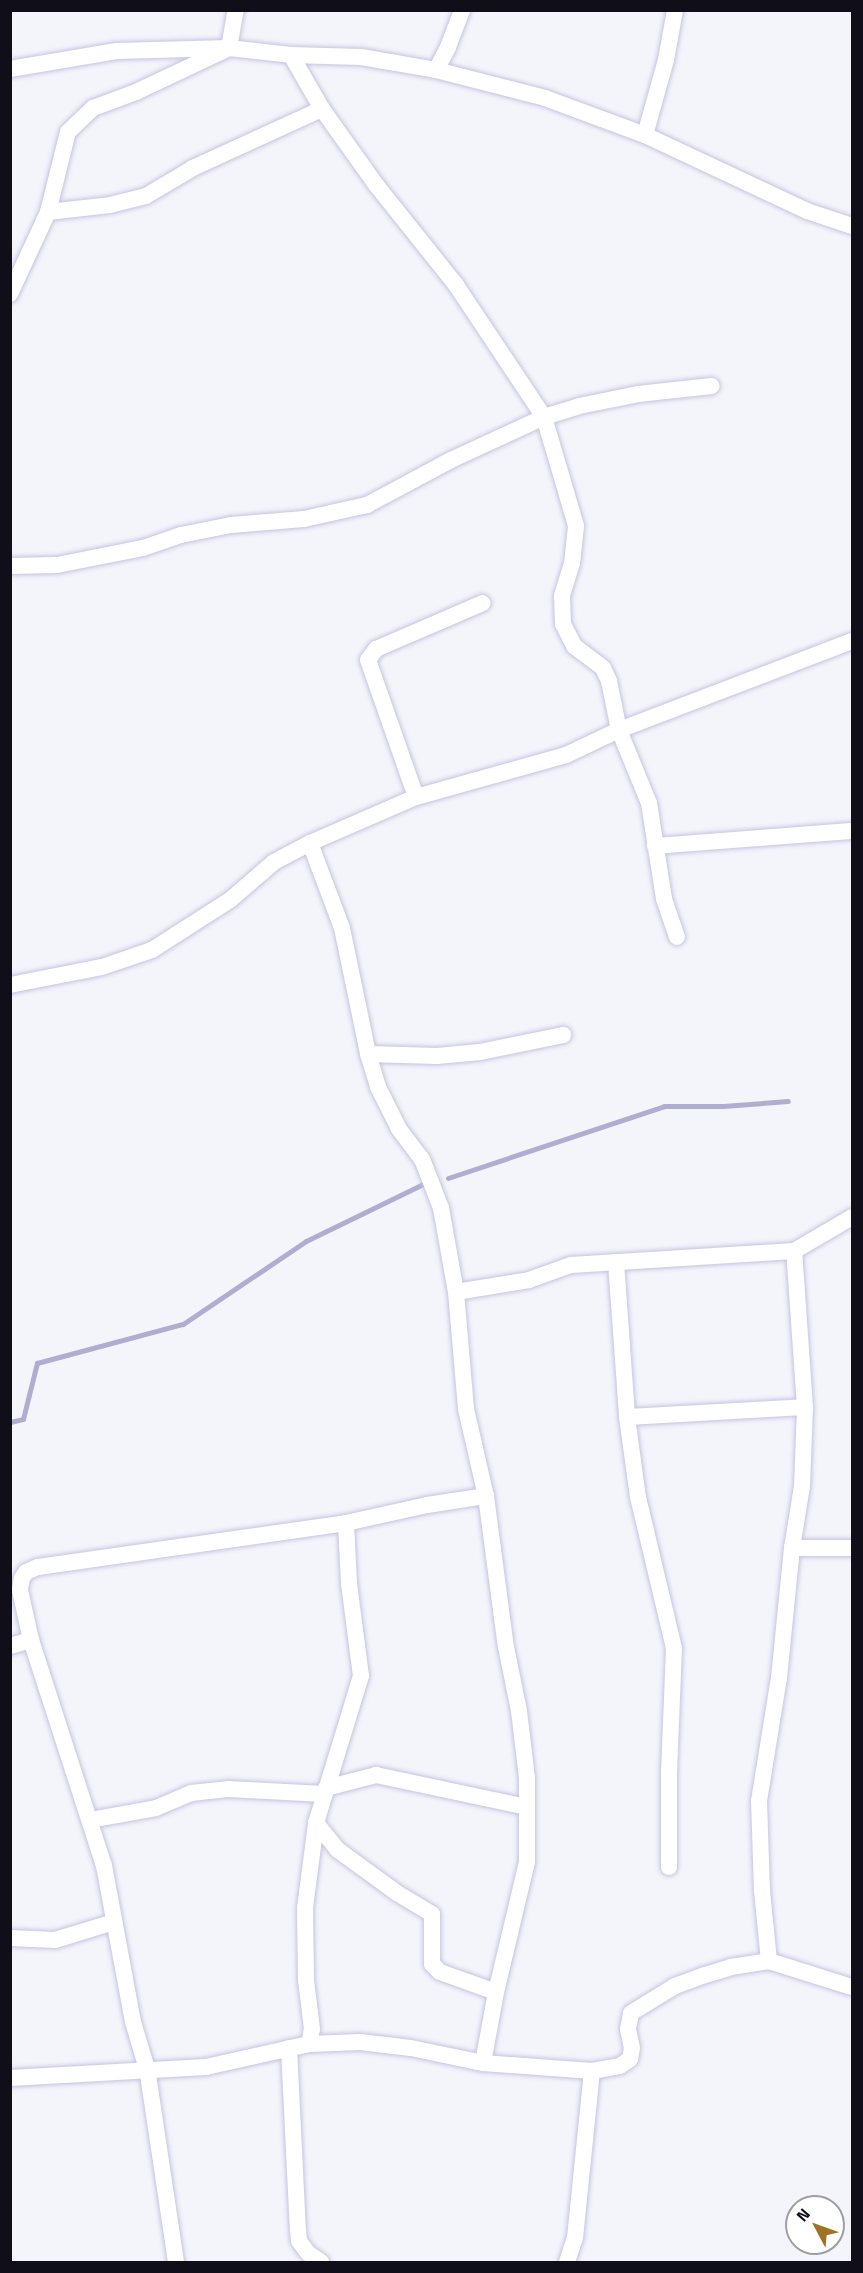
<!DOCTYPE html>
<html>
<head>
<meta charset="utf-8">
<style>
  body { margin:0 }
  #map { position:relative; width:863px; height:2273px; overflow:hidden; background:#f4f4fb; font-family:"Titillium Web",sans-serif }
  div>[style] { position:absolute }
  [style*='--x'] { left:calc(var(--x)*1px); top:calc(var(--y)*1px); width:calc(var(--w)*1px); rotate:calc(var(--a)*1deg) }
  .stream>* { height:5px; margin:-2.5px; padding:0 2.5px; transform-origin:2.5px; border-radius:2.5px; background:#afaed0 }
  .roads { filter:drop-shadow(0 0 2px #c4c4e1) drop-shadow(0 0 2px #c4c4e1) }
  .minor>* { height:16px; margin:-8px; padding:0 8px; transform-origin:8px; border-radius:8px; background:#fff }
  span { translate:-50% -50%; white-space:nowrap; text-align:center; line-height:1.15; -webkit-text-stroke:6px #fff; paint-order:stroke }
  .frame { position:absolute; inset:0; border:12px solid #100f19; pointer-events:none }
  .north { position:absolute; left:785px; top:2195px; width:60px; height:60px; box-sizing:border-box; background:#fff; border:2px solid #9f9fa3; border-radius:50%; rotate:311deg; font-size:16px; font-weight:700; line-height:24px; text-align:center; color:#100f19 }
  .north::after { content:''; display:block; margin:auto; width:21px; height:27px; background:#a07224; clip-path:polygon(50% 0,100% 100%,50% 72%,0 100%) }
</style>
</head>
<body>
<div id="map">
  <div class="stream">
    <div style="--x:448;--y:1178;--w:228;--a:-18.4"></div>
    <div style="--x:664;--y:1106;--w:59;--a:0"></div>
    <div style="--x:723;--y:1106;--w:65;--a:-4.4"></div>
    <div style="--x:10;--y:1422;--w:13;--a:-13"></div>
    <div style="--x:23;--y:1419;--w:58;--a:-76"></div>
    <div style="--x:37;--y:1363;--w:151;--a:-15"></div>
    <div style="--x:183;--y:1324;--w:148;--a:-34"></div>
    <div style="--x:306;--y:1241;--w:132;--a:-26"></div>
  </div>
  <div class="roads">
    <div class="minor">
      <div style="--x:291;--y:55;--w:62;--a:60.1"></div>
      <div style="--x:322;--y:109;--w:95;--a:54.5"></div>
      <div style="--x:377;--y:186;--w:127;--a:51.4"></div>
      <div style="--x:456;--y:285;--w:159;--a:56.3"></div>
      <div style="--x:544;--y:417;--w:114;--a:73.6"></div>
      <div style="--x:576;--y:526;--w:37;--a:96"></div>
      <div style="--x:572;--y:563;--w:34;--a:107"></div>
      <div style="--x:562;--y:596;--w:28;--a:88"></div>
      <div style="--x:563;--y:624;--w:25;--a:63"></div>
      <div style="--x:574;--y:646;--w:36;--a:37"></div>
      <div style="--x:603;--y:668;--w:14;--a:65"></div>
      <div style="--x:609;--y:681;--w:50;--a:78.5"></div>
      <div style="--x:619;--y:730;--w:79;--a:67.7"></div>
      <div style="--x:649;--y:803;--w:97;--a:81.1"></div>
      <div style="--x:664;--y:899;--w:40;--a:71.1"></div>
      <div style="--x:10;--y:69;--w:108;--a:-9.6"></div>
      <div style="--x:116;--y:51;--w:113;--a:-1.5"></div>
      <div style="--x:229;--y:48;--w:62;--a:6.4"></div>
      <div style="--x:291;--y:55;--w:70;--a:1.6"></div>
      <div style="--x:361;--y:57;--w:76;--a:9.8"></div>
      <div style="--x:436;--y:70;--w:113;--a:14.4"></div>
      <div style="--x:545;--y:98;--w:107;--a:20.3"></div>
      <div style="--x:645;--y:135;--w:179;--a:25.1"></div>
      <div style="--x:807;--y:211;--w:47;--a:18.4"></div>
      <div style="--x:436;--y:70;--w:26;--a:-62"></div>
      <div style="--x:448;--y:47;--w:40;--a:-69"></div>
      <div style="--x:645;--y:135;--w:78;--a:-74.4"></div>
      <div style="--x:666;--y:60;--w:51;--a:-79.8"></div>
      <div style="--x:48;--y:212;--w:62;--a:-6.4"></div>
      <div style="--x:110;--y:205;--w:37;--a:-14"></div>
      <div style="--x:146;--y:196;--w:55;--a:-30.8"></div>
      <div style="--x:193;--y:168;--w:142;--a:-24.6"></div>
      <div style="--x:10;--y:294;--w:90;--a:-65.1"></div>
      <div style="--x:48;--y:212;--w:82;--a:-76"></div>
      <div style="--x:68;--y:132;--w:35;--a:-44"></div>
      <div style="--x:93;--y:108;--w:46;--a:-20.4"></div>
      <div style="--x:136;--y:92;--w:103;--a:-25.3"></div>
      <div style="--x:229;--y:48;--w:39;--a:-80"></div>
      <div style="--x:10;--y:566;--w:47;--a:-1.2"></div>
      <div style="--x:57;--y:565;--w:88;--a:-11.2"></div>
      <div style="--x:143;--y:548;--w:40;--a:-18.9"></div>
      <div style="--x:181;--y:535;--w:51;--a:-11.3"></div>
      <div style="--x:231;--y:525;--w:73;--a:-4.7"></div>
      <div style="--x:304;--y:519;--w:65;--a:-12.5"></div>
      <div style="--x:367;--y:505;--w:95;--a:-28.2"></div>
      <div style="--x:451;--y:460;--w:102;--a:-24.8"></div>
      <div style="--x:544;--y:417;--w:37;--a:-17"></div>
      <div style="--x:579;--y:406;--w:60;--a:-11.5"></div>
      <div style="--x:638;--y:394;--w:74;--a:-6.2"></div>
      <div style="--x:416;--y:797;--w:145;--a:-109.3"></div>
      <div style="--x:368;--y:660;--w:14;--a:-54"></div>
      <div style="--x:376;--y:649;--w:116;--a:-23.3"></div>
      <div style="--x:310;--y:843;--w:91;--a:69.4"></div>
      <div style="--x:342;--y:928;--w:129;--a:78.3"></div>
      <div style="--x:368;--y:1054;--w:34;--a:73"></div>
      <div style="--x:378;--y:1087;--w:47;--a:63.4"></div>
      <div style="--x:399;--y:1129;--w:38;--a:53"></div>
      <div style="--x:422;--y:1159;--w:53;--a:68.8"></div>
      <div style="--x:441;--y:1208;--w:85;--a:79.9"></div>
      <div style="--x:456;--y:1292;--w:117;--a:85.1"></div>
      <div style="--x:466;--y:1409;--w:89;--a:77.1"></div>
      <div style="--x:486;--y:1496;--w:152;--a:82.5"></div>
      <div style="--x:506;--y:1647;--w:65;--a:78.5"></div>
      <div style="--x:519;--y:1711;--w:67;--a:83.2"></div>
      <div style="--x:527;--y:1778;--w:84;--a:90"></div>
      <div style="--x:527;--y:1862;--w:134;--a:103.4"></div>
      <div style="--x:496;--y:1992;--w:72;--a:100.4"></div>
      <div style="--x:655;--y:846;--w:198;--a:-4.4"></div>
      <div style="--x:10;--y:985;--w:94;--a:-11.1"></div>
      <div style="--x:102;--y:967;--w:53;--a:-18.8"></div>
      <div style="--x:152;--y:950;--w:93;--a:-32.7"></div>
      <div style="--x:230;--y:900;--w:58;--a:-40.8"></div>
      <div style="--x:274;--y:862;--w:41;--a:-27.8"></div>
      <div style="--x:310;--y:843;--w:116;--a:-23.5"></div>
      <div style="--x:416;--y:797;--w:156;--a:-15.6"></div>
      <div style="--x:566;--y:755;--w:59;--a:-25.3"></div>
      <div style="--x:619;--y:730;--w:249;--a:-20.9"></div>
      <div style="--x:368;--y:1054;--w:69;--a:1.7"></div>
      <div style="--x:437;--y:1056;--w:43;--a:-5.3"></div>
      <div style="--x:480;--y:1052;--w:85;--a:-11.6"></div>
      <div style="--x:616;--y:1262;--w:155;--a:85.9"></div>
      <div style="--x:627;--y:1417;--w:81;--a:82.2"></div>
      <div style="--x:638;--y:1497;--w:155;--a:76.6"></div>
      <div style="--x:674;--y:1648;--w:123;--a:92.3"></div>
      <div style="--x:669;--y:1771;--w:96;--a:90"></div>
      <div style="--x:456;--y:1292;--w:74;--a:-9.3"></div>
      <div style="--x:529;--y:1280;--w:45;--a:-19.7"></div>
      <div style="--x:571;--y:1265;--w:223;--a:-3.6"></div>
      <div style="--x:794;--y:1251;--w:67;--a:-30.4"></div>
      <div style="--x:627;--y:1417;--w:178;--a:-3.2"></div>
      <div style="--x:792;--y:1548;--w:60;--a:0"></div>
      <div style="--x:10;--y:1646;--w:22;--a:-16"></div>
      <div style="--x:326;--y:1788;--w:52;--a:-14.6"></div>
      <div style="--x:376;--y:1775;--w:154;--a:12"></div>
      <div style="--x:90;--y:1820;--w:67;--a:-10.3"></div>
      <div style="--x:156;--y:1808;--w:38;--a:-23"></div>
      <div style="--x:191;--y:1793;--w:37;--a:-6"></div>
      <div style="--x:228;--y:1789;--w:96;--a:3"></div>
      <div style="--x:316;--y:1823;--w:35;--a:51"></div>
      <div style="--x:338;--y:1850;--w:73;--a:36.1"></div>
      <div style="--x:397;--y:1893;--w:41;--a:31"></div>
      <div style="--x:432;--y:1914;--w:50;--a:90"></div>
      <div style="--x:432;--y:1964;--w:11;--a:45"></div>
      <div style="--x:440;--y:1972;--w:59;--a:19.7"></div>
      <div style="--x:10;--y:1938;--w:45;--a:2.5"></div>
      <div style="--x:55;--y:1940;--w:62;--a:-17"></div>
      <div style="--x:769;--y:1961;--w:70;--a:-95.7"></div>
      <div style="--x:762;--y:1891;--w:90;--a:-91.9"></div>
      <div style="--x:759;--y:1801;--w:125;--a:-80.8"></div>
      <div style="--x:779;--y:1678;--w:131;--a:-84.3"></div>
      <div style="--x:792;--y:1548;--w:63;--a:-80.8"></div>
      <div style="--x:802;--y:1486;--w:79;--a:-87.8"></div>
      <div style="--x:805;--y:1407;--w:156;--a:-94"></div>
      <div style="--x:309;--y:2044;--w:15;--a:-79"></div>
      <div style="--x:312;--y:2029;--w:49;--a:-97"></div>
      <div style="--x:306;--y:1980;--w:72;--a:-90.8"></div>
      <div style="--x:305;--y:1908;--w:86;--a:-82.6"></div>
      <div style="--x:316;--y:1823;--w:154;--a:-73"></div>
      <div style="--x:361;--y:1676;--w:93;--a:-97.4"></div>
      <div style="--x:349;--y:1584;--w:61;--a:-92.8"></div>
      <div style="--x:289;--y:2048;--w:181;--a:87.2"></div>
      <div style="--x:298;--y:2229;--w:12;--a:85"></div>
      <div style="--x:299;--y:2241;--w:15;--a:53"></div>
      <div style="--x:308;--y:2253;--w:16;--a:35"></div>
      <div style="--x:10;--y:2078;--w:196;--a:-3.2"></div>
      <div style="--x:206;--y:2067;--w:106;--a:-12.6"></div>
      <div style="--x:309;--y:2044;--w:51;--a:-2.2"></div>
      <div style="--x:360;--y:2042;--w:51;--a:6.7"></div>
      <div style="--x:411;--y:2048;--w:74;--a:11.8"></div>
      <div style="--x:483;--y:2063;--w:109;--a:4.2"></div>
      <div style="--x:592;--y:2071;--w:28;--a:-10"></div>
      <div style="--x:620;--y:2066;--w:12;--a:-35"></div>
      <div style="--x:630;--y:2059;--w:11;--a:-80"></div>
      <div style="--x:632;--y:2048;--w:19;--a:-102"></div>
      <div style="--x:628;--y:2029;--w:16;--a:-79"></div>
      <div style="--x:631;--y:2013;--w:52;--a:-31.5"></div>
      <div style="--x:675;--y:1986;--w:29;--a:-20"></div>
      <div style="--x:702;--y:1976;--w:30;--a:-17"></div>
      <div style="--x:731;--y:1967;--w:38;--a:-9"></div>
      <div style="--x:769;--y:1961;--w:87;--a:17.4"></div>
      <div style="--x:176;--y:2262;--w:195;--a:-98.5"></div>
      <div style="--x:147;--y:2069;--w:49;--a:-106.6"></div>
      <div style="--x:133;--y:2022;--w:159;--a:-100.5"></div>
      <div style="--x:104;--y:1866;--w:237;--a:-107.9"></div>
      <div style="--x:31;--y:1640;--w:51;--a:-102.4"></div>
      <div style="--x:20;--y:1590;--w:12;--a:-81"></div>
      <div style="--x:22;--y:1578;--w:7;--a:-56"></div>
      <div style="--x:26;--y:1572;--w:13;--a:-23"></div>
      <div style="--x:38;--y:1567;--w:311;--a:-8.1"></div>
      <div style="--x:346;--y:1523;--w:83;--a:-12.5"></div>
      <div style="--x:427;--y:1505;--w:60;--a:-8.7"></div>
      <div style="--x:567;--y:2262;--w:25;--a:-72"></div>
      <div style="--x:575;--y:2238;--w:168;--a:-84.2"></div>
    </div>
  </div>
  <div class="frame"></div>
  <div class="north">N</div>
</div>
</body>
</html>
